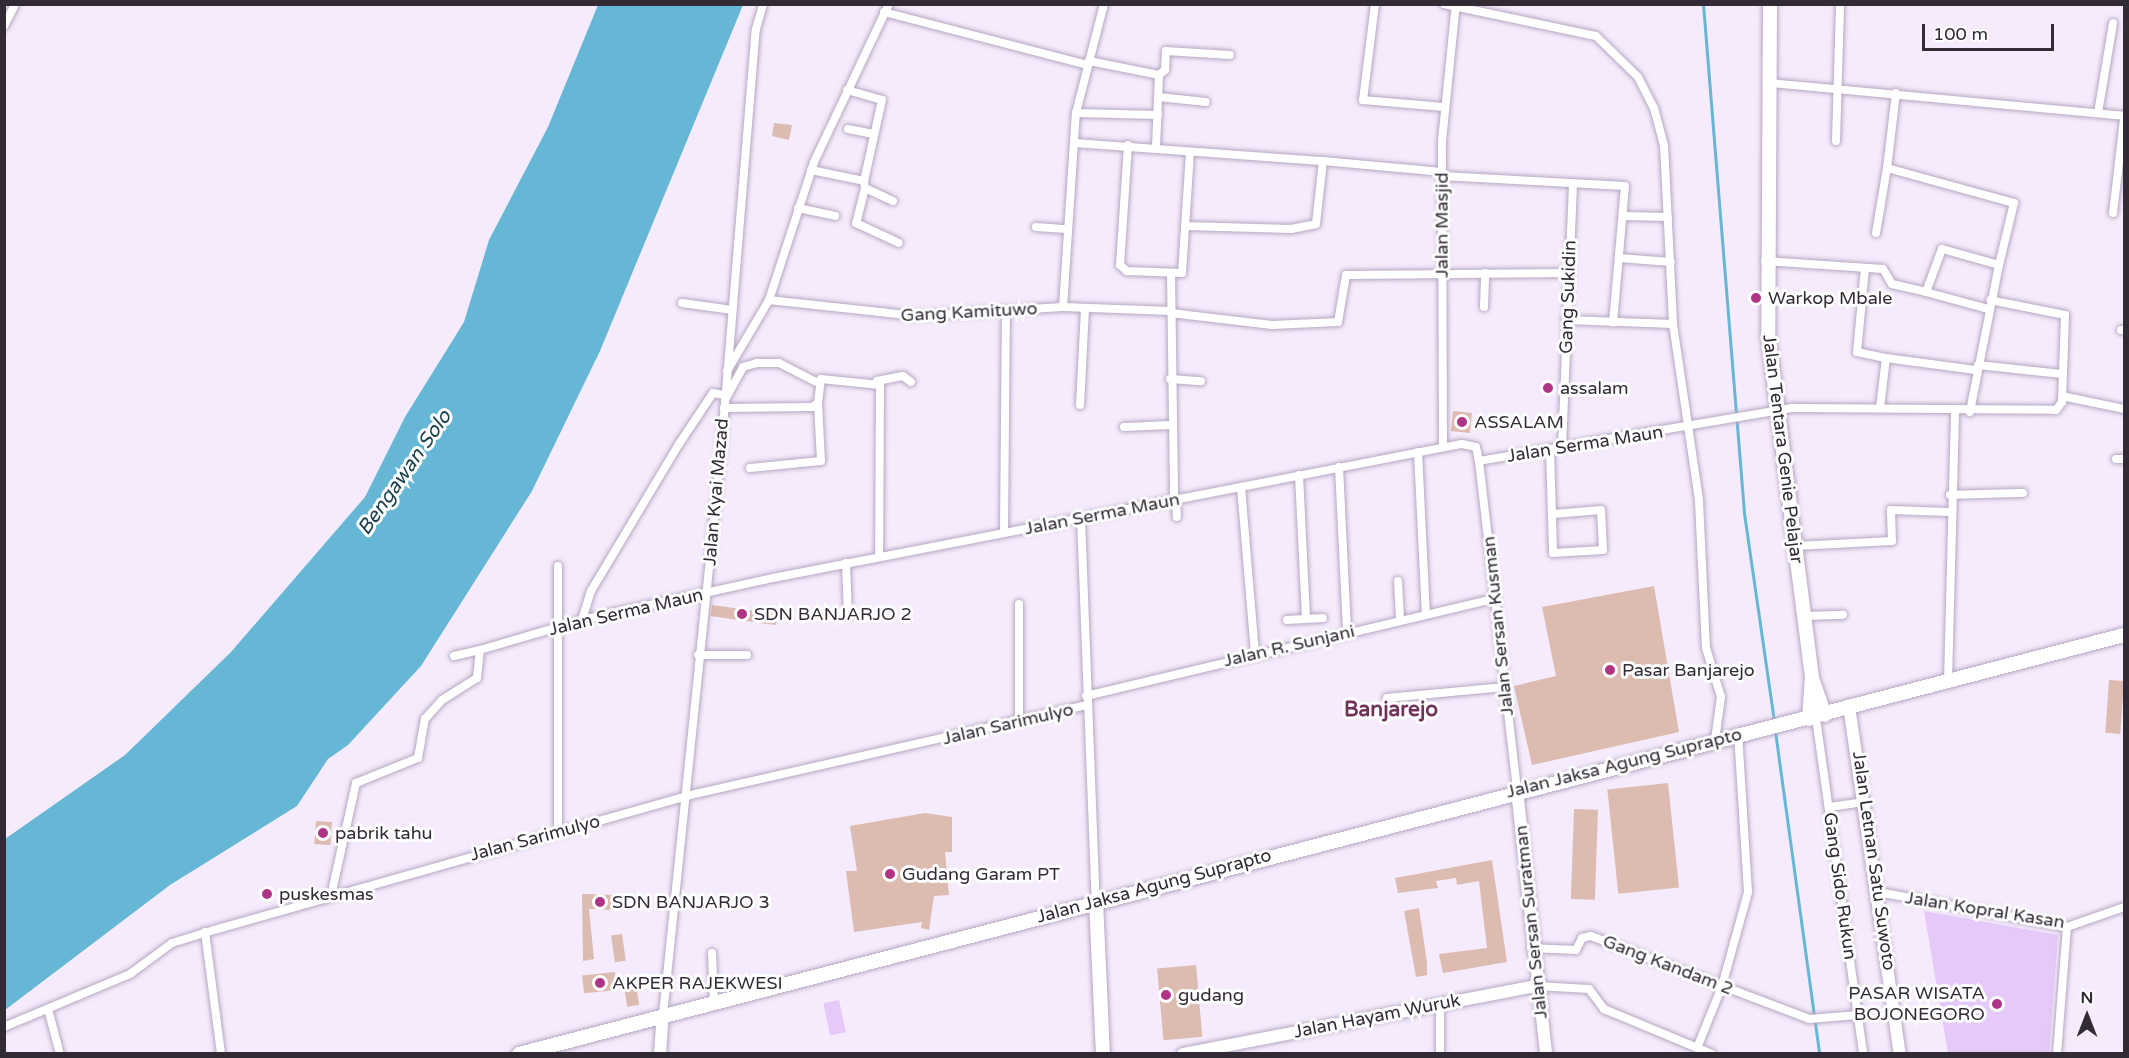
<!DOCTYPE html>
<html>
<head>
<meta charset="utf-8">
<style>
  body { margin:0 }
  #map { position:relative; width:2129px; height:1058px; overflow:hidden; background:#f5ebfc; font-family:"Varela Round",sans-serif }
  div>[style] { position:absolute }
  [style*='--x'] { left:calc(var(--x)*1px); top:calc(var(--y)*1px); width:calc(var(--w)*1px); rotate:calc(var(--a)*1deg) }
  .green>* { inset:0; background:#e5c9f8; transform-origin:0 0 }
  .water>* { inset:0; background:#65b7d5 }
  .stream>* { height:3px; margin:-1.5px; padding:0 1.5px; transform-origin:1.5px; border-radius:1.5px; background:#65b7d5 }
  .building>* { inset:0; background:#dcbbb0; transform-origin:0 0 }
  .roads { filter:drop-shadow(0 0 2px #b6a7c1) drop-shadow(0 0 2px #b6a7c1) }
  .street>* { height:8px; margin:-4px; padding:0 4px; transform-origin:4px; border-radius:4px; background:#fff }
  .secondary>* { height:12px; margin:-6px; padding:0 6px; transform-origin:6px; border-radius:6px; background:#fff }
  .primary>* { height:14px; margin:-7px; padding:0 7px; transform-origin:7px; border-radius:7px; background:#fff }
  .dots>* { width:16px; height:16px; translate:-50% -50%; box-sizing:border-box; border:3px solid #fdfdfd; border-radius:50% }
  span { translate:-50% -50%; white-space:nowrap; text-align:center; line-height:1.15; -webkit-text-stroke:6px #fdfdfd; paint-order:stroke }
  .street-label { font-size:18px; color:#322b36 }
  .poi-label { font-size:18px; color:#322b36 }
  .left { translate:0 -50%; text-align:left }
  .right { translate:-100% -50%; text-align:right }
  .water-label { font-size:20px; color:#1a404d; font-style:italic }
  .quarter-label { font-size:21px; color:#703258; font-weight:700 }
  .frame { position:absolute; inset:0; border:6px solid #322b36; pointer-events:none }
  .north { position:absolute; left:2057px; top:986px; width:60px; height:60px; -webkit-text-stroke:4px #fdfdfd; paint-order:stroke; rotate:0deg; font-size:16px; font-weight:700; line-height:24px; text-align:center; color:#322b36 }
  .north::after { content:''; display:block; margin:auto; width:21px; height:27px; background:#322b36; clip-path:polygon(50% 0,100% 100%,50% 72%,0 100%) }
  .scale { position:absolute; left:1922px; top:24px; width:132px; height:27px; box-sizing:border-box; border:3px solid #322b36; border-top:0; padding-left:8px; font-size:18px; line-height:21px; white-space:nowrap; color:#322b36; -webkit-text-stroke:4px #fdfdfd; paint-order:stroke }
</style>
</head>
<body>
<div id="map">
  <div class="green">
    <div style="clip-path:polygon(1924px 911px,2058px 935px,2049px 1053px,1948px 1053px)"></div>
    <div style="left:839px;top:1000px;width:33px;height:16px;rotate:78deg"></div>
  </div>
  <div class="water">
    <div style="clip-path:polygon(598px 5px,743px 5px,600px 351px,532px 491px,421px 666px,348px 745px,328px 759px,297px 806px,170px 885px,5px 1010px,5px 839px,125px 755px,231px 652px,365px 497px,405px 417px,464px 322px,489px 240px,548px 127px)"></div>
  </div>
  <div class="stream">
    <div style="--x:1703;--y:4;--w:511;--a:85.39"></div>
    <div style="--x:1744;--y:513;--w:211;--a:81.8"></div>
    <div style="--x:1775;--y:731;--w:326;--a:82.2"></div>
  </div>
  <div class="building">
    <div style="clip-path:polygon(774px 123px,792px 125px,789px 140px,772px 136px)"></div>
    <div style="left:1453px;top:411px;width:19px;height:20px;rotate:6deg"></div>
    <div style="clip-path:polygon(1654px 586px,1679px 732px,1532px 765px,1514px 686px,1556px 676px,1542px 607px)"></div>
    <div style="left:712px;top:605px;width:66px;height:11px;rotate:8deg"></div>
    <div style="left:2109px;top:680px;width:15px;height:53px;rotate:4deg"></div>
    <div style="left:1668px;top:783px;width:105px;height:61px;rotate:84deg"></div>
    <div style="left:1574px;top:809px;width:24px;height:90px;rotate:2deg"></div>
    <div style="clip-path:polygon(925px 813px,952px 817px,952px 852px,945px 852px,949px 895px,934px 896px,929px 930px,921px 928px,922px 922px,854px 932px,846px 871px,857px 871px,850px 826px)"></div>
    <div style="left:316px;top:821px;width:16px;height:23px;rotate:4deg"></div>
    <div style="clip-path:polygon(1492px 860px,1507px 962px,1443px 973px,1439px 954px,1487px 948px,1479px 881px,1457px 885px,1456px 878px,1436px 881px,1438px 888px,1398px 893px,1395px 878px)"></div>
    <div style="clip-path:polygon(582px 894px,619px 895px,618px 910px,589px 909px,594px 959px,583px 961px)"></div>
    <div style="clip-path:polygon(1419px 908px,1427px 963px,1427px 975px,1416px 977px,1404px 911px)"></div>
    <div style="left:622px;top:934px;width:27px;height:11px;rotate:82deg"></div>
    <div style="left:1196px;top:965px;width:72px;height:39px;rotate:85deg"></div>
    <div style="left:615px;top:972px;width:18px;height:33px;rotate:84deg"></div>
    <div style="left:636px;top:985px;width:20px;height:12px;rotate:81deg"></div>
  </div>
  <div class="roads">
    <div class="street">
      <div style="--x:1375;--y:4;--w:97;--a:97.1"></div>
      <div style="--x:1363;--y:100;--w:81;--a:4.9"></div>
      <div style="--x:1444;--y:4;--w:155;--a:11.9"></div>
      <div style="--x:1596;--y:36;--w:59;--a:44.3"></div>
      <div style="--x:1638;--y:77;--w:35;--a:63"></div>
      <div style="--x:1654;--y:108;--w:38;--a:75"></div>
      <div style="--x:1664;--y:145;--w:179;--a:87.1"></div>
      <div style="--x:1673;--y:324;--w:179;--a:81.6"></div>
      <div style="--x:1699;--y:501;--w:147;--a:87.3"></div>
      <div style="--x:1706;--y:648;--w:51;--a:73"></div>
      <div style="--x:1721;--y:697;--w:43;--a:97.9"></div>
      <div style="--x:884;--y:12;--w:211;--a:14.6"></div>
      <div style="--x:4;--y:26;--w:25;--a:-63"></div>
      <div style="--x:1089;--y:61;--w:71;--a:11.3"></div>
      <div style="--x:1159;--y:75;--w:8;--a:-40"></div>
      <div style="--x:1165;--y:70;--w:19;--a:-87"></div>
      <div style="--x:1166;--y:51;--w:64;--a:3.6"></div>
      <div style="--x:1770;--y:83;--w:356;--a:5.3"></div>
      <div style="--x:847;--y:90;--w:36;--a:16"></div>
      <div style="--x:882;--y:100;--w:83;--a:102.5"></div>
      <div style="--x:864;--y:181;--w:7;--a:82"></div>
      <div style="--x:865;--y:188;--w:31;--a:25"></div>
      <div style="--x:1896;--y:93;--w:76;--a:96.8"></div>
      <div style="--x:1887;--y:168;--w:132;--a:15.4"></div>
      <div style="--x:2014;--y:203;--w:64;--a:103.6"></div>
      <div style="--x:1159;--y:97;--w:47;--a:6.1"></div>
      <div style="--x:1076;--y:113;--w:82;--a:1.4"></div>
      <div style="--x:2098;--y:113;--w:91;--a:-80.5"></div>
      <div style="--x:848;--y:129;--w:26;--a:11"></div>
      <div style="--x:1836;--y:141;--w:137;--a:-88.3"></div>
      <div style="--x:1075;--y:143;--w:249;--a:4.2"></div>
      <div style="--x:1128;--y:145;--w:120;--a:93.8"></div>
      <div style="--x:1120;--y:265;--w:9;--a:41"></div>
      <div style="--x:1127;--y:271;--w:55;--a:2.1"></div>
      <div style="--x:1182;--y:273;--w:121;--a:-86.2"></div>
      <div style="--x:1156;--y:147;--w:72;--a:-87.6"></div>
      <div style="--x:811;--y:170;--w:54;--a:11.7"></div>
      <div style="--x:1442;--y:176;--w:183;--a:3.1"></div>
      <div style="--x:1625;--y:186;--w:137;--a:95"></div>
      <div style="--x:865;--y:188;--w:36;--a:104"></div>
      <div style="--x:856;--y:223;--w:47;--a:24.9"></div>
      <div style="--x:798;--y:208;--w:38;--a:12"></div>
      <div style="--x:2113;--y:213;--w:94;--a:-83.3"></div>
      <div style="--x:1623;--y:216;--w:45;--a:1.3"></div>
      <div style="--x:1185;--y:226;--w:106;--a:1.6"></div>
      <div style="--x:1291;--y:229;--w:25;--a:-11"></div>
      <div style="--x:1316;--y:224;--w:63;--a:-83.7"></div>
      <div style="--x:1323;--y:161;--w:120;--a:5.3"></div>
      <div style="--x:1036;--y:227;--w:30;--a:4"></div>
      <div style="--x:1876;--y:233;--w:66;--a:-80.4"></div>
      <div style="--x:1619;--y:258;--w:52;--a:4.4"></div>
      <div style="--x:1765;--y:261;--w:118;--a:3.9"></div>
      <div style="--x:1883;--y:269;--w:17;--a:59"></div>
      <div style="--x:1892;--y:284;--w:35;--a:13"></div>
      <div style="--x:1926;--y:292;--w:46;--a:-69.6"></div>
      <div style="--x:1942;--y:249;--w:59;--a:15.7"></div>
      <div style="--x:1999;--y:265;--w:150;--a:101.2"></div>
      <div style="--x:1865;--y:268;--w:84;--a:95.4"></div>
      <div style="--x:1857;--y:352;--w:30;--a:12"></div>
      <div style="--x:1171;--y:274;--w:226;--a:89.2"></div>
      <div style="--x:1926;--y:292;--w:64;--a:15.3"></div>
      <div style="--x:769;--y:300;--w:148;--a:6.2"></div>
      <div style="--x:916;--y:316;--w:147;--a:-3.5"></div>
      <div style="--x:1063;--y:307;--w:108;--a:2.1"></div>
      <div style="--x:682;--y:303;--w:51;--a:7.8"></div>
      <div style="--x:1063;--y:307;--w:194;--a:-86.2"></div>
      <div style="--x:1076;--y:113;--w:113;--a:-75.6"></div>
      <div style="--x:1484;--y:307;--w:34;--a:-88"></div>
      <div style="--x:1171;--y:313;--w:102;--a:6.8"></div>
      <div style="--x:1272;--y:325;--w:66;--a:-2.6"></div>
      <div style="--x:1338;--y:322;--w:48;--a:-80.3"></div>
      <div style="--x:1346;--y:275;--w:224;--a:-0.5"></div>
      <div style="--x:1566;--y:320;--w:107;--a:2.1"></div>
      <div style="--x:2121;--y:330;--w:3;--a:0"></div>
      <div style="--x:1978;--y:365;--w:84;--a:6.1"></div>
      <div style="--x:727;--y:371;--w:82;--a:-59.4"></div>
      <div style="--x:769;--y:300;--w:145;--a:-71.9"></div>
      <div style="--x:814;--y:162;--w:175;--a:-64.6"></div>
      <div style="--x:1170;--y:379;--w:31;--a:4"></div>
      <div style="--x:877;--y:381;--w:26;--a:-11"></div>
      <div style="--x:903;--y:376;--w:10;--a:37"></div>
      <div style="--x:2062;--y:396;--w:63;--a:11.8"></div>
      <div style="--x:726;--y:398;--w:35;--a:-61"></div>
      <div style="--x:743;--y:367;--w:15;--a:-16"></div>
      <div style="--x:757;--y:363;--w:22;--a:0"></div>
      <div style="--x:779;--y:363;--w:44;--a:27.1"></div>
      <div style="--x:1080;--y:405;--w:95;--a:-87"></div>
      <div style="--x:724;--y:408;--w:88;--a:-0.7"></div>
      <div style="--x:812;--y:407;--w:7;--a:-34"></div>
      <div style="--x:818;--y:403;--w:24;--a:-83"></div>
      <div style="--x:821;--y:379;--w:59;--a:5.8"></div>
      <div style="--x:880;--y:385;--w:172;--a:90.3"></div>
      <div style="--x:1880;--y:408;--w:50;--a:-83.2"></div>
      <div style="--x:1886;--y:358;--w:90;--a:7.7"></div>
      <div style="--x:1124;--y:427;--w:47;--a:-2.4"></div>
      <div style="--x:1443;--y:447;--w:306;--a:-90.2"></div>
      <div style="--x:1442;--y:141;--w:138;--a:-84.2"></div>
      <div style="--x:1562;--y:447;--w:264;--a:-87.6"></div>
      <div style="--x:1550;--y:449;--w:104;--a:88.3"></div>
      <div style="--x:1553;--y:553;--w:50;--a:-3.4"></div>
      <div style="--x:1603;--y:550;--w:40;--a:-92.9"></div>
      <div style="--x:1601;--y:510;--w:47;--a:175.1"></div>
      <div style="--x:1418;--y:452;--w:163;--a:87.2"></div>
      <div style="--x:2116;--y:459;--w:8;--a:0"></div>
      <div style="--x:1479;--y:461;--w:318;--a:-9.6"></div>
      <div style="--x:1793;--y:408;--w:263;--a:0.4"></div>
      <div style="--x:2056;--y:410;--w:10;--a:-53"></div>
      <div style="--x:2062;--y:402;--w:87;--a:-88"></div>
      <div style="--x:2065;--y:315;--w:76;--a:-168.7"></div>
      <div style="--x:1339;--y:467;--w:164;--a:87.2"></div>
      <div style="--x:750;--y:468;--w:71;--a:-5.6"></div>
      <div style="--x:821;--y:461;--w:58;--a:-93"></div>
      <div style="--x:1299;--y:475;--w:144;--a:87.2"></div>
      <div style="--x:1241;--y:487;--w:167;--a:85.2"></div>
      <div style="--x:1950;--y:495;--w:73;--a:-1.6"></div>
      <div style="--x:1176;--y:500;--w:17;--a:87"></div>
      <div style="--x:1081;--y:519;--w:382;--a:87.8"></div>
      <div style="--x:1004;--y:533;--w:223;--a:-89.5"></div>
      <div style="--x:1796;--y:546;--w:96;--a:-3"></div>
      <div style="--x:1892;--y:541;--w:31;--a:-92"></div>
      <div style="--x:1891;--y:510;--w:58;--a:2"></div>
      <div style="--x:846;--y:563;--w:51;--a:87.8"></div>
      <div style="--x:558;--y:566;--w:265;--a:90"></div>
      <div style="--x:1398;--y:581;--w:39;--a:87"></div>
      <div style="--x:1019;--y:604;--w:117;--a:90"></div>
      <div style="--x:1805;--y:616;--w:38;--a:-2"></div>
      <div style="--x:582;--y:620;--w:30;--a:-73"></div>
      <div style="--x:591;--y:591;--w:171;--a:-59.1"></div>
      <div style="--x:679;--y:444;--w:61;--a:-56.3"></div>
      <div style="--x:713;--y:393;--w:11;--a:10"></div>
      <div style="--x:1287;--y:620;--w:36;--a:-3"></div>
      <div style="--x:698;--y:655;--w:49;--a:0"></div>
      <div style="--x:454;--y:656;--w:27;--a:-13"></div>
      <div style="--x:1948;--y:681;--w:269;--a:-88.5"></div>
      <div style="--x:1086;--y:696;--w:418;--a:-13.4"></div>
      <div style="--x:1387;--y:698;--w:118;--a:-5.4"></div>
      <div style="--x:1816;--y:718;--w:339;--a:82"></div>
      <div style="--x:1829;--y:807;--w:37;--a:-8"></div>
      <div style="--x:1878;--y:892;--w:192;--a:10.5"></div>
      <div style="--x:2067;--y:927;--w:60;--a:-19.3"></div>
      <div style="--x:331;--y:896;--w:116;--a:-77.5"></div>
      <div style="--x:356;--y:783;--w:67;--a:-22"></div>
      <div style="--x:418;--y:758;--w:40;--a:-80"></div>
      <div style="--x:425;--y:719;--w:25;--a:-48"></div>
      <div style="--x:442;--y:700;--w:41;--a:-32.2"></div>
      <div style="--x:477;--y:678;--w:28;--a:-84"></div>
      <div style="--x:480;--y:650;--w:106;--a:-16.4"></div>
      <div style="--x:582;--y:620;--w:196;--a:-12.4"></div>
      <div style="--x:773;--y:578;--w:702;--a:-11.01"></div>
      <div style="--x:1462;--y:444;--w:14;--a:12"></div>
      <div style="--x:1476;--y:447;--w:14;--a:78"></div>
      <div style="--x:1479;--y:461;--w:331;--a:83.4"></div>
      <div style="--x:205;--y:932;--w:123;--a:82.5"></div>
      <div style="--x:1531;--y:948;--w:45;--a:2.5"></div>
      <div style="--x:1576;--y:950;--w:13;--a:-63"></div>
      <div style="--x:1582;--y:938;--w:9;--a:-13"></div>
      <div style="--x:1591;--y:936;--w:233;--a:20.8"></div>
      <div style="--x:1809;--y:1019;--w:49;--a:-4.7"></div>
      <div style="--x:712;--y:953;--w:49;--a:87.7"></div>
      <div style="--x:1536;--y:986;--w:53;--a:3.2"></div>
      <div style="--x:1589;--y:989;--w:25;--a:53"></div>
      <div style="--x:1604;--y:1009;--w:117;--a:22.6"></div>
      <div style="--x:1440;--y:1005;--w:49;--a:90"></div>
      <div style="--x:48;--y:1009;--w:47;--a:75.1"></div>
      <div style="--x:663;--y:1015;--w:566;--a:-84.12"></div>
      <div style="--x:721;--y:452;--w:424;--a:-85.3"></div>
      <div style="--x:756;--y:29;--w:26;--a:-74"></div>
      <div style="--x:4;--y:1027;--w:137;--a:-22.8"></div>
      <div style="--x:130;--y:974;--w:52;--a:-36.4"></div>
      <div style="--x:172;--y:943;--w:44;--a:-17.2"></div>
      <div style="--x:214;--y:930;--w:491;--a:-15.8"></div>
      <div style="--x:686;--y:796;--w:411;--a:-12.8"></div>
      <div style="--x:1697;--y:1048;--w:67;--a:-68"></div>
      <div style="--x:1722;--y:986;--w:98;--a:-74.5"></div>
      <div style="--x:1748;--y:892;--w:158;--a:-93.6"></div>
      <div style="--x:2057;--y:1054;--w:127;--a:-85.5"></div>
    </div>
    <div class="secondary">
      <div style="--x:1849;--y:706;--w:352;--a:81.7"></div>
      <div style="--x:1517;--y:790;--w:266;--a:83.7"></div>
      <div style="--x:660;--y:1054;--w:39;--a:-86"></div>
      <div style="--x:1183;--y:1054;--w:359;--a:-10.9"></div>
    </div>
    <div class="primary">
      <div style="--x:1770;--y:4;--w:330;--a:90.3"></div>
      <div style="--x:1768;--y:334;--w:347;--a:82.7"></div>
      <div style="--x:1812;--y:678;--w:39;--a:71"></div>
      <div style="--x:1809;--y:719;--w:39;--a:-86"></div>
      <div style="--x:1096;--y:901;--w:153;--a:87.4"></div>
      <div style="--x:519;--y:1054;--w:1659;--a:-14.63"></div>
    </div>
  </div>
  <div class="dots">
    <div style="left:1756px;top:298px;background:#b03485"></div>
    <div style="left:1548px;top:388px;background:#b03485"></div>
    <div style="left:1462px;top:422px;background:#b03485"></div>
    <div style="left:742px;top:614px;background:#b03485"></div>
    <div style="left:1610px;top:670px;background:#b03485"></div>
    <div style="left:323px;top:833px;background:#b03485"></div>
    <div style="left:890px;top:874px;background:#b03485"></div>
    <div style="left:267px;top:894px;background:#b03485"></div>
    <div style="left:600px;top:902px;background:#b03485"></div>
    <div style="left:600px;top:983px;background:#b03485"></div>
    <div style="left:1166px;top:995px;background:#b03485"></div>
    <div style="left:1997px;top:1004px;background:#b03485"></div>
  </div>
  <div class="street-label">
    <span style="left:1442px;top:225px;rotate:-90deg">Jalan Masjid</span>
    <span style="left:1568px;top:297px;rotate:-88deg">Gang Sukidin</span>
    <span style="left:969px;top:312px;rotate:-3deg">Gang Kamituwo</span>
    <span style="left:1585px;top:444px;rotate:-9deg">Jalan Serma Maun</span>
    <span style="left:1783px;top:449px;rotate:83deg">Jalan Tentara Genie Pelajar</span>
    <span style="left:716px;top:492px;rotate:-85deg">Jalan Kyai Mazad</span>
    <span style="left:1102px;top:514px;rotate:-11deg">Jalan Serma Maun</span>
    <span style="left:626px;top:612px;rotate:-13deg">Jalan Serma Maun</span>
    <span style="left:1498px;top:626px;rotate:-96deg">Jalan Sersan Kusman</span>
    <span style="left:1289px;top:646px;rotate:-13deg">Jalan R. Sunjani</span>
    <span style="left:1008px;top:724px;rotate:-13deg">Jalan Sarimulyo</span>
    <span style="left:1624px;top:763px;rotate:-14deg">Jalan Jaksa Agung Suprapto</span>
    <span style="left:535px;top:838px;rotate:-15deg">Jalan Sarimulyo</span>
    <span style="left:1874px;top:861px;rotate:82deg">Jalan Letnan Satu Suwoto</span>
    <span style="left:1154px;top:886px;rotate:-15deg">Jalan Jaksa Agung Suprapto</span>
    <span style="left:1840px;top:886px;rotate:82deg">Gang Sido Rukun</span>
    <span style="left:1985px;top:910px;rotate:9deg">Jalan Kopral Kasan</span>
    <span style="left:1531px;top:922px;rotate:-96deg">Jalan Sersan Suratman</span>
    <span style="left:1668px;top:965px;rotate:21deg">Gang Kandam 2</span>
    <span style="left:1377px;top:1016px;rotate:-11deg">Jalan Hayam Wuruk</span>
  </div>
  <div class="poi-label">
    <span class="left" style="left:1768px;top:298px">Warkop Mbale</span>
    <span class="left" style="left:1560px;top:388px">assalam</span>
    <span class="left" style="left:1474px;top:422px">ASSALAM</span>
    <span class="left" style="left:754px;top:614px">SDN BANJARJO 2</span>
    <span class="left" style="left:1622px;top:670px">Pasar Banjarejo</span>
    <span class="left" style="left:335px;top:833px">pabrik tahu</span>
    <span class="left" style="left:902px;top:874px">Gudang Garam PT</span>
    <span class="left" style="left:279px;top:894px">puskesmas</span>
    <span class="left" style="left:612px;top:902px">SDN BANJARJO 3</span>
    <span class="left" style="left:612px;top:983px">AKPER RAJEKWESI</span>
    <span class="right" style="left:1985px;top:1004px">PASAR WISATA<br>BOJONEGORO</span>
    <span class="left" style="left:1178px;top:995px">gudang</span>
  </div>
  <div class="water-label">
    <span style="left:405px;top:473px;rotate:-55deg">Bengawan Solo</span>
  </div>
  <div class="quarter-label">
    <span style="left:1391px;top:710px">Banjarejo</span>
  </div>
  <div class="frame"></div>
  <div class="north">N</div>
  <div class="scale">100 m</div>
</div>
</body>
</html>
